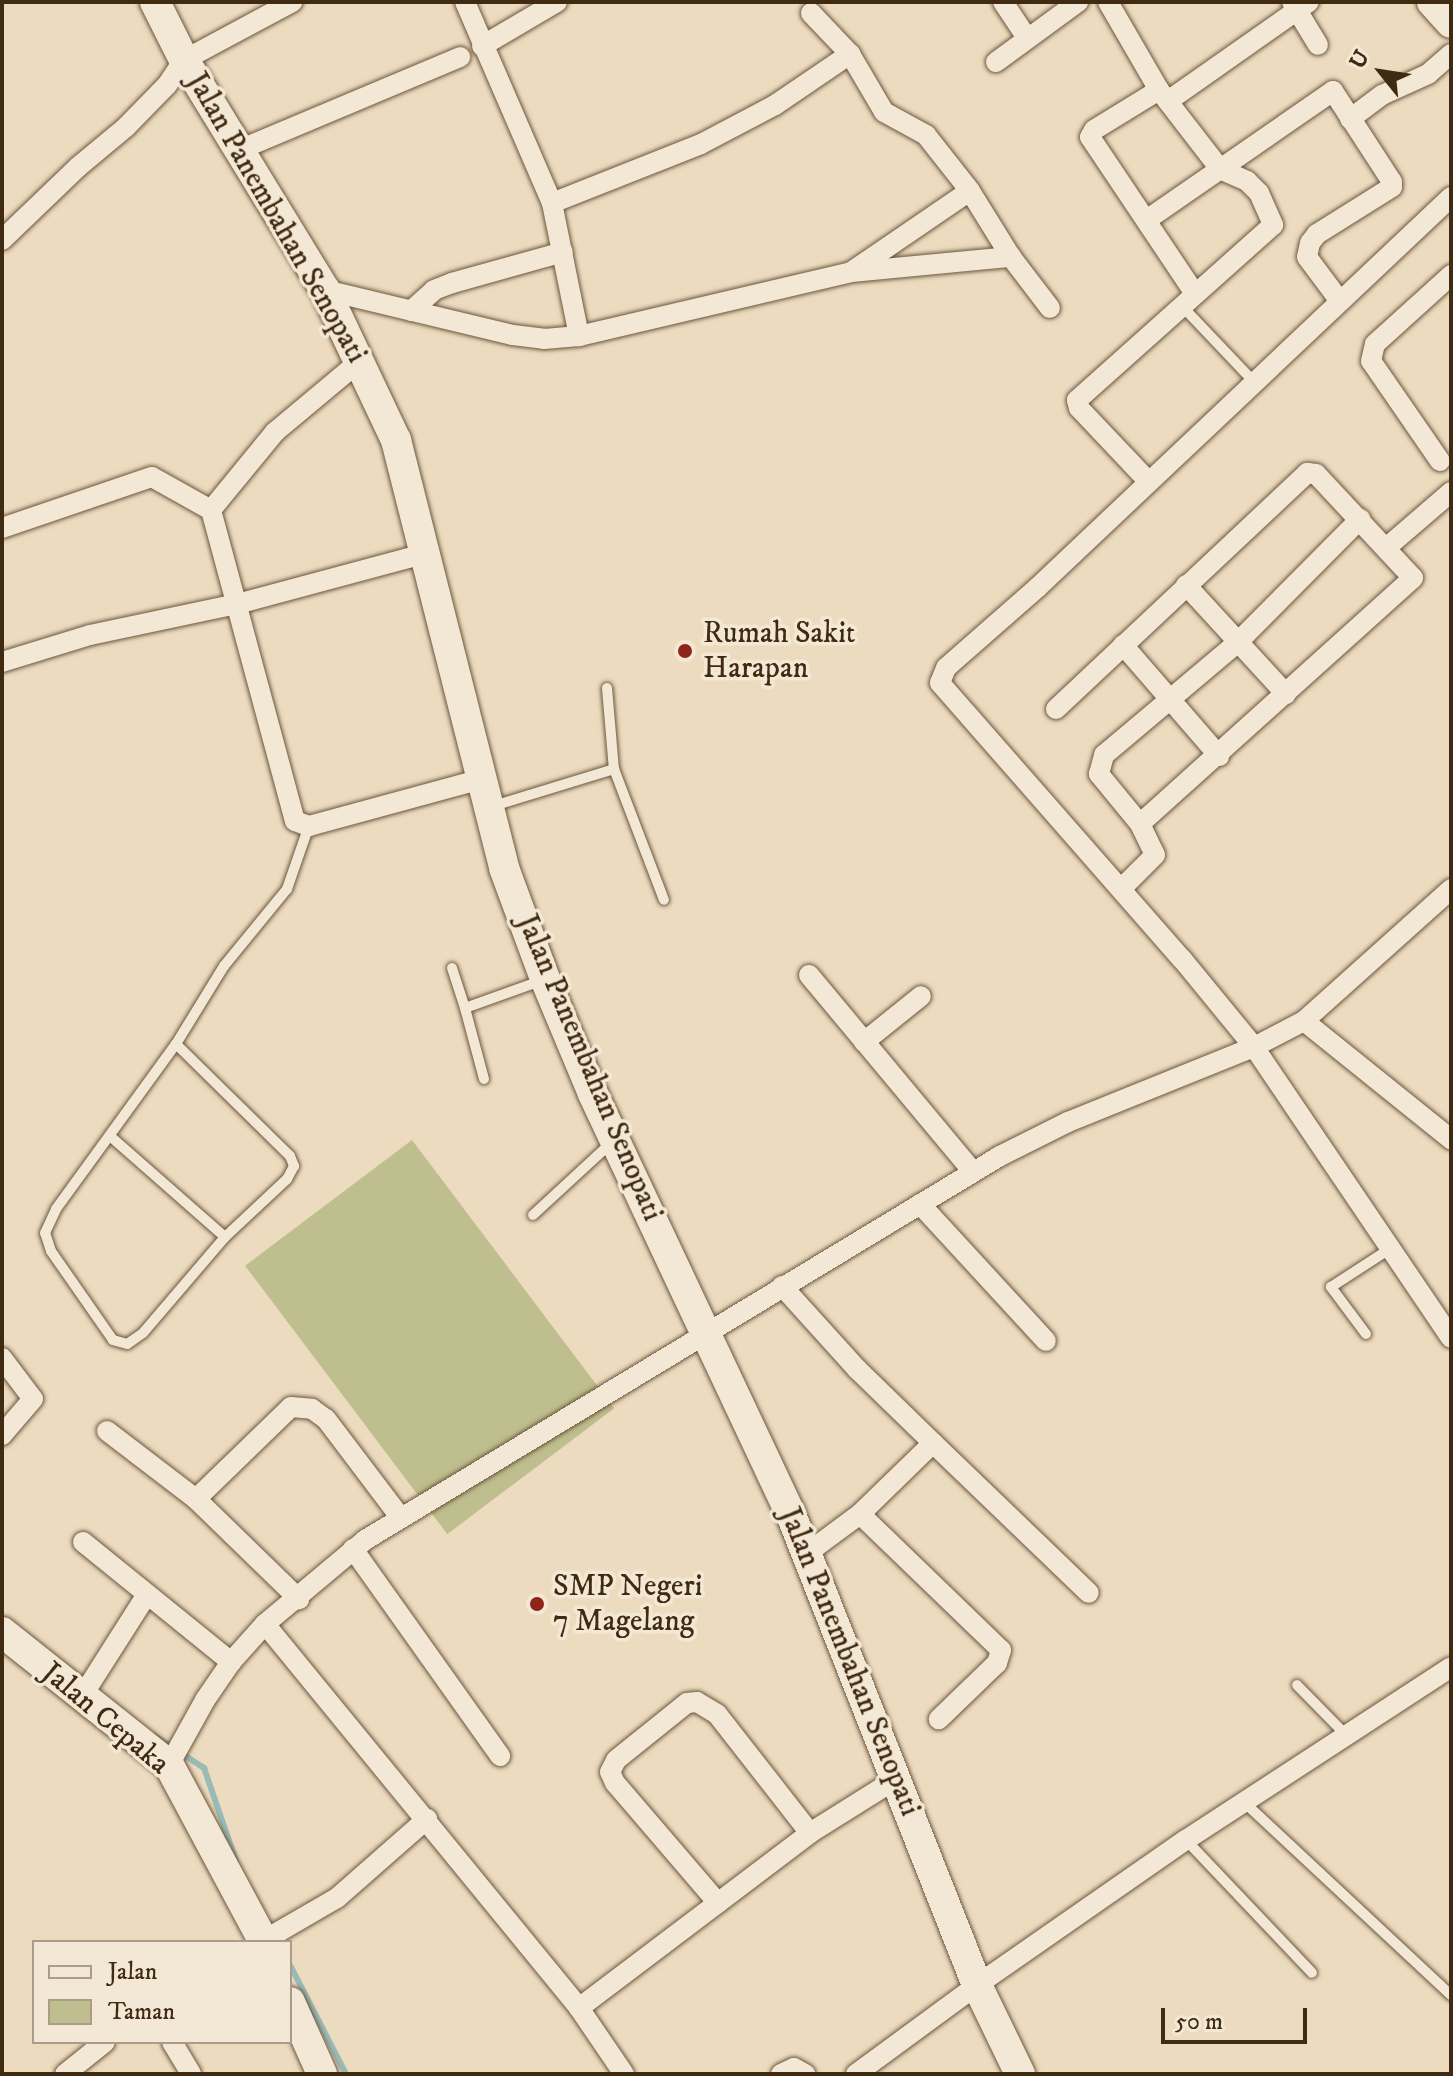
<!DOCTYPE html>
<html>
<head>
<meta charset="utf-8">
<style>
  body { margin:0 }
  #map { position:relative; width:1453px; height:2076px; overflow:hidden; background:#eddbbf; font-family:"IM FELL DW Pica",serif }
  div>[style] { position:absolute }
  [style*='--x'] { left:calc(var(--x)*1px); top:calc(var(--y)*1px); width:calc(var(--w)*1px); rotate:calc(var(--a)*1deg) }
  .green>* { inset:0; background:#bebe8e; transform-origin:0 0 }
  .stream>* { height:6px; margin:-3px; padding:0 3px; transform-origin:3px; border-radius:3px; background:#99bbb5 }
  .roads { filter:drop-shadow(0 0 2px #6c563d) drop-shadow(0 0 2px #6c563d) }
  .lane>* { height:10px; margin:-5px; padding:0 5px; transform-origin:5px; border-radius:5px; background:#f3e8d5 }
  .street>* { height:20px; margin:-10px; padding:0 10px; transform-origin:10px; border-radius:10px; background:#f3e8d5 }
  .secondary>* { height:30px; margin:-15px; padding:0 15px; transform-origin:15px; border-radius:15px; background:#f3e8d5 }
  .dots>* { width:22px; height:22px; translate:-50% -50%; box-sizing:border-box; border:4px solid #f3e8d5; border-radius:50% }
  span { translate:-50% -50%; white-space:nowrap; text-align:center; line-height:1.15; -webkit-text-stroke:7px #f3e8d5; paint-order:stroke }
  .street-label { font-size:30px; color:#412a12 }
  .poi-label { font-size:30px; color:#412a12 }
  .left { translate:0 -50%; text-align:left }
  .frame { position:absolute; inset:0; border:4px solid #412a12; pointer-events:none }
  .legend { position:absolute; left:32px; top:1940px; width:260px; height:104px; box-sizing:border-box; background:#f3e8d5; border:2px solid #ac9c87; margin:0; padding:10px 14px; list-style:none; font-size:24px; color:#412a12 }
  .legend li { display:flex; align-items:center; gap:16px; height:40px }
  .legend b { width:40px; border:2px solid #ac9c87 }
  .north { position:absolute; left:1341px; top:32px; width:80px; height:80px; -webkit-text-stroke:6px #f3e8d5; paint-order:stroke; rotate:300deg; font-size:22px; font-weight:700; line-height:32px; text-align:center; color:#412a12 }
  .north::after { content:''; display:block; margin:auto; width:28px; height:36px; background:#412a12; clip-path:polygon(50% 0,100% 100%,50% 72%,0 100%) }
  .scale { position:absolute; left:1161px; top:2008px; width:146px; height:36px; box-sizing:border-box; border:4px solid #412a12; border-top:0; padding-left:10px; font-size:24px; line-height:28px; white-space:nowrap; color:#412a12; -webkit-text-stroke:6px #f3e8d5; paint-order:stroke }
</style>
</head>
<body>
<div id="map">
  <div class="green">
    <div style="left:412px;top:1140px;width:336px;height:209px;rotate:53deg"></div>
  </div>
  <div class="stream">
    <div style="--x:155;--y:1736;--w:59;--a:33.1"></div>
    <div style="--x:204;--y:1768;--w:98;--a:71"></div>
    <div style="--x:290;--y:1965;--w:123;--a:62.8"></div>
  </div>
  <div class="roads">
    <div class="lane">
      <div style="--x:1181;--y:305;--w:105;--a:46.5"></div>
      <div style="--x:607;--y:688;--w:81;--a:85.1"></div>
      <div style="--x:614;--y:769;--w:140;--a:69.1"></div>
      <div style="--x:490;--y:807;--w:130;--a:-17"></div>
      <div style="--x:452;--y:968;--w:42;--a:72"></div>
      <div style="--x:176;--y:1044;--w:160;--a:44.5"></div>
      <div style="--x:290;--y:1156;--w:11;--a:68"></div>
      <div style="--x:294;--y:1166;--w:15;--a:118"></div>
      <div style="--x:287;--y:1179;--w:85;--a:136.9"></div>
      <div style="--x:225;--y:1237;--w:126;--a:130.5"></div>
      <div style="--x:143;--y:1333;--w:19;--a:145"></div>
      <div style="--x:127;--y:1344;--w:15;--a:-164"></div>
      <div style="--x:113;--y:1340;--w:108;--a:-124.9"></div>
      <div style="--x:51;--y:1251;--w:19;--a:-108"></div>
      <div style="--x:45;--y:1233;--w:26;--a:-65"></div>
      <div style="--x:56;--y:1209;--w:204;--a:-54"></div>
      <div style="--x:176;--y:1044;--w:92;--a:-58.4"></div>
      <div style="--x:224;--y:966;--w:99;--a:-50.7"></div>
      <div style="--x:287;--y:889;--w:67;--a:-70.8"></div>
      <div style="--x:484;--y:1079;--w:73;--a:-105"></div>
      <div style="--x:465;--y:1008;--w:83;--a:-19.7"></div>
      <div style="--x:110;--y:1136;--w:153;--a:41.3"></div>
      <div style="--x:533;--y:1215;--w:106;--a:-42.7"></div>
      <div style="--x:1366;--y:1334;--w:59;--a:-126.7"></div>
      <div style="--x:1331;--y:1287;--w:68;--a:-33"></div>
      <div style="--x:1297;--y:1685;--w:71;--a:45.6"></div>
      <div style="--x:1245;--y:1803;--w:282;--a:43"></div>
      <div style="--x:1186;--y:1840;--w:183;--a:46.5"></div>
    </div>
    <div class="street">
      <div style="--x:465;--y:2;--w:219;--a:66.6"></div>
      <div style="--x:552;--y:203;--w:136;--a:78.5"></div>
      <div style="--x:1003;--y:2;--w:43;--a:56.3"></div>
      <div style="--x:1108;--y:2;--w:102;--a:59.9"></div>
      <div style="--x:1159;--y:90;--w:100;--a:52.3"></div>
      <div style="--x:1220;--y:169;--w:30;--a:24"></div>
      <div style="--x:1247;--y:181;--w:17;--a:45"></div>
      <div style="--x:1259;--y:193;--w:35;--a:66"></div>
      <div style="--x:1273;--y:225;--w:263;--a:138.2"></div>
      <div style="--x:1077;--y:400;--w:8;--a:76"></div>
      <div style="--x:1079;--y:408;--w:100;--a:46.6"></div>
      <div style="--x:1292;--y:2;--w:50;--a:58.8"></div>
      <div style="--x:811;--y:13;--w:57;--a:46.4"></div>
      <div style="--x:850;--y:54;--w:67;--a:59.6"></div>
      <div style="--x:884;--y:112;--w:48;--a:28.7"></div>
      <div style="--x:926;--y:135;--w:71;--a:51.8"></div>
      <div style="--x:970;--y:191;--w:78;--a:58.2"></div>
      <div style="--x:1011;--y:257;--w:64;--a:52.6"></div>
      <div style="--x:482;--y:46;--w:87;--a:-30.4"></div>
      <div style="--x:996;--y:62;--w:102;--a:-36.2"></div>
      <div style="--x:1159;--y:90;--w:76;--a:148.4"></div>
      <div style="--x:1094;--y:130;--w:8;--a:120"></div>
      <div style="--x:1090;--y:137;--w:189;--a:56.2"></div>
      <div style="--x:1168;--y:101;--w:172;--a:-35.1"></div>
      <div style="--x:1350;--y:119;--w:40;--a:-37"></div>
      <div style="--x:1382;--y:95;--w:51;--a:-24.5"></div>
      <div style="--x:1428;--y:74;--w:30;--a:-41"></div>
      <div style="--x:239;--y:150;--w:240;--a:-22.8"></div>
      <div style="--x:1451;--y:197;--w:569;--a:136.64"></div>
      <div style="--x:1037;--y:588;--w:121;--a:138.7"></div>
      <div style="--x:946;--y:668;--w:16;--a:112"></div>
      <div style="--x:940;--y:683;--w:367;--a:48.8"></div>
      <div style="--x:1182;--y:959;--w:114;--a:50.7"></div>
      <div style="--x:1254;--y:1047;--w:351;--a:55.9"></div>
      <div style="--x:552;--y:203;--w:160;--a:-21.6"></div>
      <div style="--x:701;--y:144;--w:84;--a:-27.8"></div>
      <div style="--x:775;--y:105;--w:91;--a:-34.2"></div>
      <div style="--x:1148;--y:219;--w:225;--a:-34.7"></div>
      <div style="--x:1333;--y:91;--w:108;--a:57"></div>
      <div style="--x:1392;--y:182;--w:5;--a:90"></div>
      <div style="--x:1392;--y:187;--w:89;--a:147.9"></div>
      <div style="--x:1317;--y:234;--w:11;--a:128"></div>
      <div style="--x:1310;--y:243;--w:14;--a:102"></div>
      <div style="--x:1307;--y:257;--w:54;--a:53.3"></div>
      <div style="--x:2;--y:240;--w:105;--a:-43.8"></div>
      <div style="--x:78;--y:167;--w:62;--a:-39.8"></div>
      <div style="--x:126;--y:127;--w:59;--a:-45.7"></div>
      <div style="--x:167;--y:85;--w:30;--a:-56"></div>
      <div style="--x:184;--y:60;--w:123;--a:-28.2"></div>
      <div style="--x:854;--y:270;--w:140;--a:-34.3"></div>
      <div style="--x:325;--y:290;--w:193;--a:13.5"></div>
      <div style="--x:513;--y:335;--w:31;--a:7"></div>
      <div style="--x:544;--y:339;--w:35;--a:-5"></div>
      <div style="--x:579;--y:336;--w:279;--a:-13.2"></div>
      <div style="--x:851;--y:272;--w:161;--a:-5.4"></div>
      <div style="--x:411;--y:311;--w:31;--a:-42"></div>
      <div style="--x:434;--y:290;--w:19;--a:-21"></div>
      <div style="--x:452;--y:283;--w:115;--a:-15.6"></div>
      <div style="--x:1440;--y:461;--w:121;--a:-124.6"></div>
      <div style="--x:1371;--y:361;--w:17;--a:-77"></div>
      <div style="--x:1375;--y:344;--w:103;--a:-42.2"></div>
      <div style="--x:211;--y:510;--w:322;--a:74.9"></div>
      <div style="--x:295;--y:821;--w:15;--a:20"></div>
      <div style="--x:309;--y:826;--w:179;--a:-15.2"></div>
      <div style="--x:2;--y:528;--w:158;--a:-18.8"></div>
      <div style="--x:152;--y:477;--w:68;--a:29.2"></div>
      <div style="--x:211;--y:510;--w:101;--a:-50.6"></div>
      <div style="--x:275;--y:432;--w:111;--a:-39.9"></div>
      <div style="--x:1386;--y:548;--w:86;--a:-40.7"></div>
      <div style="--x:1186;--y:585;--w:148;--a:47.5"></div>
      <div style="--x:1123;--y:645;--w:147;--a:49.1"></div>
      <div style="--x:2;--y:662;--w:92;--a:-17.1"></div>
      <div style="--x:90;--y:635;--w:150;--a:-11.9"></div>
      <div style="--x:237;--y:604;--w:194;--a:-15"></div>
      <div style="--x:1056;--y:709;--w:345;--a:-43.2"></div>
      <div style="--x:1307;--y:473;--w:9;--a:6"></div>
      <div style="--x:1316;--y:474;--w:142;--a:47"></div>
      <div style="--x:1413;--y:578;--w:367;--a:138"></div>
      <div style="--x:1140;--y:824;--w:34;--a:64"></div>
      <div style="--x:1155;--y:855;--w:48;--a:135"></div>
      <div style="--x:1140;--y:824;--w:65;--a:-129.4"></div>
      <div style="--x:1099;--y:774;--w:20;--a:-75"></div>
      <div style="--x:1104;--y:755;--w:174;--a:-40.1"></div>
      <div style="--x:1237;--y:643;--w:175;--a:-45.2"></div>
      <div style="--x:809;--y:975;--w:256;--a:50.2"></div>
      <div style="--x:1304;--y:1021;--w:189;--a:38.8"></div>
      <div style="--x:864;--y:1042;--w:73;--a:-38.9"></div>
      <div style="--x:920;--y:1204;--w:186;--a:47.4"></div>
      <div style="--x:782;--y:1286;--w:112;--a:47.9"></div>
      <div style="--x:857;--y:1369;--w:106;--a:44.2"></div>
      <div style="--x:2;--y:1358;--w:51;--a:52.9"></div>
      <div style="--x:33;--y:1399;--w:48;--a:130.7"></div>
      <div style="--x:107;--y:1431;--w:112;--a:37.4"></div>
      <div style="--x:196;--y:1499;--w:144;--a:44.2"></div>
      <div style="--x:196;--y:1499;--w:132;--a:-44.1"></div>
      <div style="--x:291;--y:1407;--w:21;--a:5"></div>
      <div style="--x:312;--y:1409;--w:17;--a:36"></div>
      <div style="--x:326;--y:1419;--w:124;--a:52.9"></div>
      <div style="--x:860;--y:1514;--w:196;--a:44"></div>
      <div style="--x:1001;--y:1650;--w:14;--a:107"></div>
      <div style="--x:997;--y:1663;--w:81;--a:136"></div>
      <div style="--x:83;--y:1542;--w:191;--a:39"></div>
      <div style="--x:353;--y:1549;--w:254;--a:54.6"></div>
      <div style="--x:806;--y:1554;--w:67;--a:-36.5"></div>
      <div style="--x:860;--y:1514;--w:102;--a:-44.2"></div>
      <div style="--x:933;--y:1443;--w:216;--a:43.9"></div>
      <div style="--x:265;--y:1624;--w:496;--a:50.7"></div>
      <div style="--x:579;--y:2008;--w:80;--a:55.7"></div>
      <div style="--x:81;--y:1698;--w:121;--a:-57.5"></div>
      <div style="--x:169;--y:1765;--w:74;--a:-61"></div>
      <div style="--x:205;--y:1700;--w:46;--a:-55.6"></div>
      <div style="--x:231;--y:1662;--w:51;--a:-48.2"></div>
      <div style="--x:265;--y:1624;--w:131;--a:-40"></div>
      <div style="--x:365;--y:1540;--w:742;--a:-31.16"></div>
      <div style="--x:1000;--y:1156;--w:76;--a:-26.6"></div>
      <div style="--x:1068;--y:1122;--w:201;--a:-22"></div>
      <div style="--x:1254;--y:1047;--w:56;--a:-27.5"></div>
      <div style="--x:1304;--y:1021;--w:198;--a:-41.9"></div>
      <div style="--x:718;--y:1903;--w:158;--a:-130.6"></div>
      <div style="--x:615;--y:1783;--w:12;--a:-114"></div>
      <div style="--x:610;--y:1772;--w:13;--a:-63"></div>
      <div style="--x:616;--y:1760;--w:91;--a:-38.8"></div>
      <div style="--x:687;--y:1703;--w:10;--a:-6"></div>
      <div style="--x:697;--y:1702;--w:23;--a:31"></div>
      <div style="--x:717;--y:1714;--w:151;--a:52"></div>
      <div style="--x:261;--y:1942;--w:88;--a:-30.1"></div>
      <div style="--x:337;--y:1898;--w:120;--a:-41.3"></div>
      <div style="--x:579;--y:2008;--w:290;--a:-37.1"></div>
      <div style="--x:810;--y:1833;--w:102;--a:-32.1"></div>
      <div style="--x:172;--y:2042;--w:37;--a:59"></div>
      <div style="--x:65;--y:2074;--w:51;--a:-38.7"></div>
      <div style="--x:781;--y:2074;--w:14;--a:-25"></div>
      <div style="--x:794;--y:2068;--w:13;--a:29"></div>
      <div style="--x:856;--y:2074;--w:150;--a:-36.3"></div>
      <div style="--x:977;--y:1985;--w:254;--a:-34.8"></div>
      <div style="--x:1186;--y:1840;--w:316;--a:-33.1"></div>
    </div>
    <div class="secondary">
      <div style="--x:155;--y:2;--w:65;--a:63.4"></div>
      <div style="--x:184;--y:60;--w:270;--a:58.5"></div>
      <div style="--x:325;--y:290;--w:166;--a:64.7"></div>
      <div style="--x:396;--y:440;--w:441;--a:75.8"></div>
      <div style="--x:504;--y:868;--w:118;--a:69.7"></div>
      <div style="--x:545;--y:979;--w:125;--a:67.3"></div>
      <div style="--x:593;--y:1094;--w:462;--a:64.8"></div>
      <div style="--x:790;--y:1512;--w:509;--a:68.43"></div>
      <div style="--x:977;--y:1985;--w:99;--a:64.2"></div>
      <div style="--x:1432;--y:2;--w:28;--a:48"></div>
      <div style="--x:2;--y:1632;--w:213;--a:38.5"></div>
      <div style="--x:169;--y:1765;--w:201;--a:61.8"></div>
      <div style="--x:290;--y:2002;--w:79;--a:66"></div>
    </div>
  </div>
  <div class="dots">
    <div style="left:685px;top:651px;background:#8f2418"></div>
    <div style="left:537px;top:1604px;background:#8f2418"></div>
  </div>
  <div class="street-label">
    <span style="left:276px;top:218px;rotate:60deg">Jalan Panembahan Senopati</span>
    <span style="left:589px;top:1068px;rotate:67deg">Jalan Panembahan Senopati</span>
    <span style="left:849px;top:1662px;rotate:68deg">Jalan Panembahan Senopati</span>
    <span style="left:105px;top:1719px;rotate:40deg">Jalan Cepaka</span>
  </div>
  <div class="poi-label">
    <span class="left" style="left:703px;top:651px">Rumah Sakit<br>Harapan</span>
    <span class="left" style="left:553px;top:1604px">SMP Negeri<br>7 Magelang</span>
  </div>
  <div class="frame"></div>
  <ul class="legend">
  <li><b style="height:10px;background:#f3e8d5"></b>Jalan</li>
  <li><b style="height:22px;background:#bebe8e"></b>Taman</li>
  </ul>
  <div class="north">U</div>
  <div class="scale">50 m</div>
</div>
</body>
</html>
